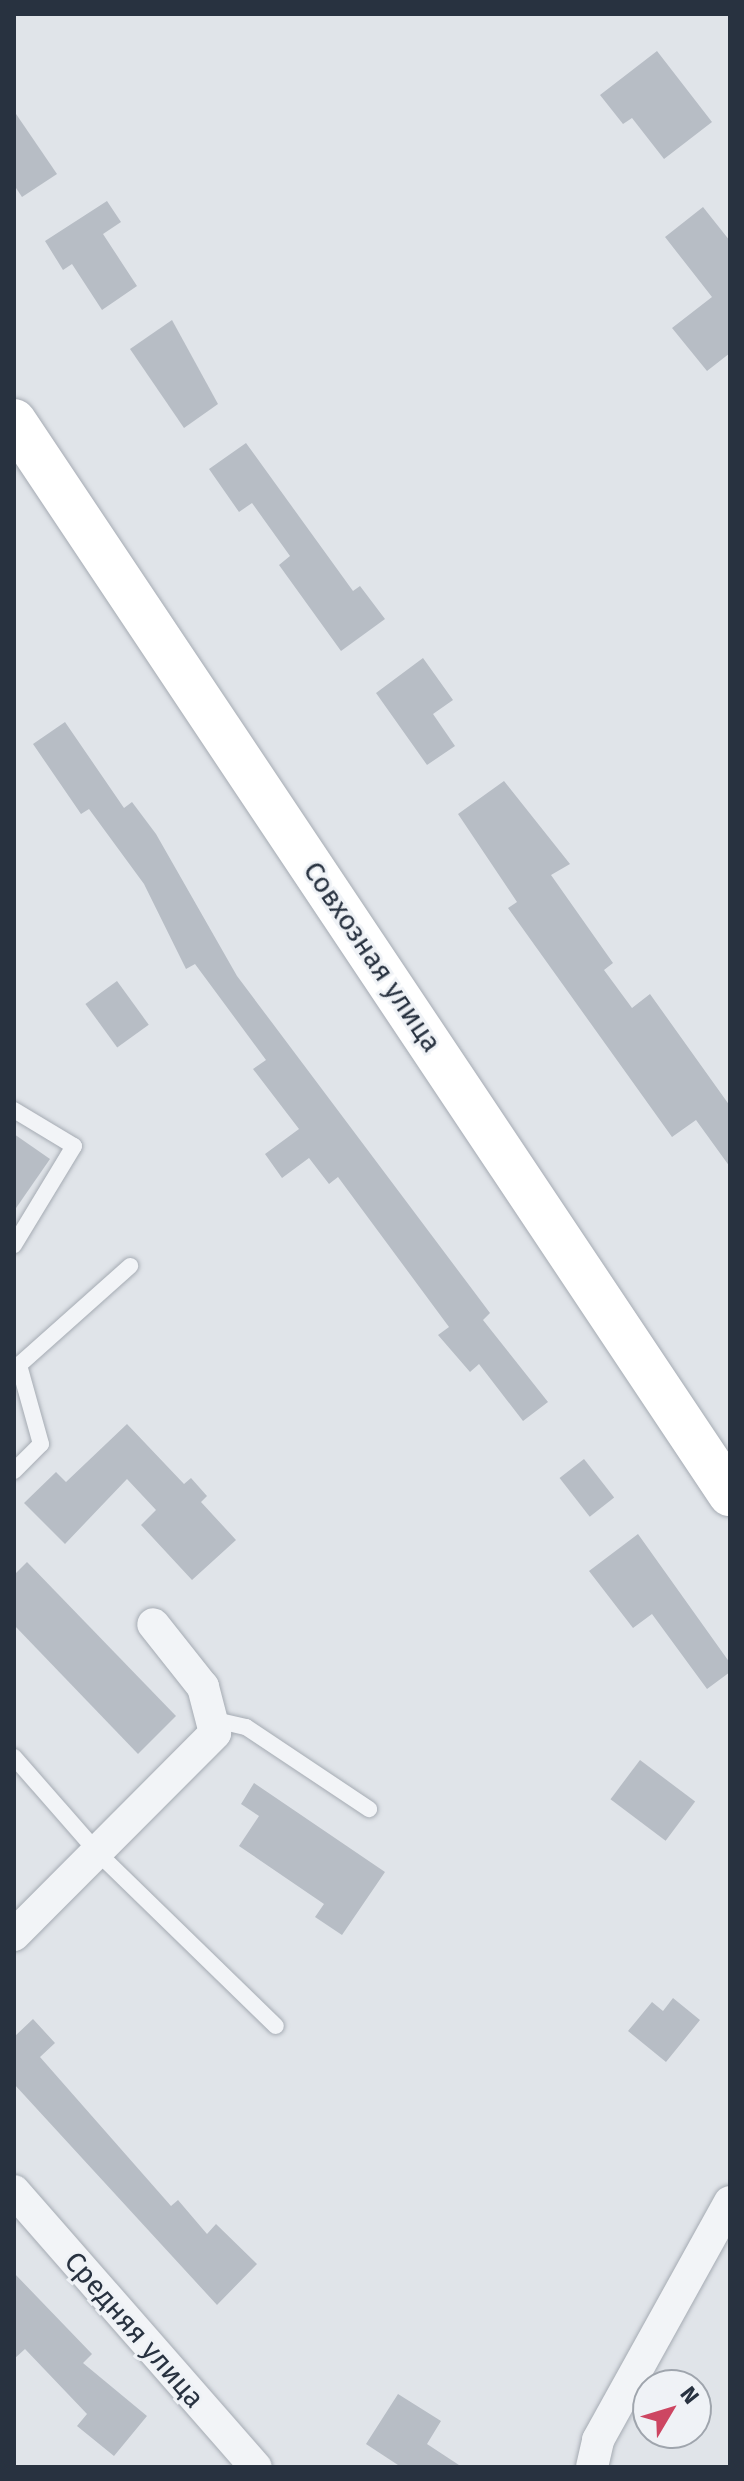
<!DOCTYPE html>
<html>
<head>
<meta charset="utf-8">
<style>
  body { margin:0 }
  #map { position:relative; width:744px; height:2481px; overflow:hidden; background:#e0e4e9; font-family:"Fira Sans",sans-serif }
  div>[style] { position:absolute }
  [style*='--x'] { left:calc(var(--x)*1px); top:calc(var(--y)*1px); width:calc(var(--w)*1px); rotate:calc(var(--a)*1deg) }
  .building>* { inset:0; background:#b7bdc5; transform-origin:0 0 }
  .roads { filter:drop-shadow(0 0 2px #a5abb3) drop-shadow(0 0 2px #a5abb3) }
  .lane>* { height:16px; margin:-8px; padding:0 8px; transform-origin:8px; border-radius:8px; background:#f2f4f7 }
  .street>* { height:32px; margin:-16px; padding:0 16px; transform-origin:16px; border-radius:16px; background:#f2f4f7 }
  .secondary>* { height:44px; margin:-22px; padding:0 22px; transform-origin:22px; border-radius:22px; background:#fff }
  span { translate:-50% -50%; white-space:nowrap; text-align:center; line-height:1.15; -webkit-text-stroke:6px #eff2f6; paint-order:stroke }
  .street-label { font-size:28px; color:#283240 }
  .frame { position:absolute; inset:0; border:16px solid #283240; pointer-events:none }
  .north { position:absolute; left:632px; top:2369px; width:80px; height:80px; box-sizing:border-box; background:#eff2f6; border:2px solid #9fa5ad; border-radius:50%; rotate:52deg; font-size:22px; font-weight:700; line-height:32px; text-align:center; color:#283240 }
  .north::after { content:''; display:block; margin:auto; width:28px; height:36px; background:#cd4662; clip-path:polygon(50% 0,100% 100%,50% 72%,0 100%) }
</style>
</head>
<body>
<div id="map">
  <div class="building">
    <div style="clip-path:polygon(657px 51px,712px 122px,664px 159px,632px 118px,623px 124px,600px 95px)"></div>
    <div style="clip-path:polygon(14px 111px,57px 174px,22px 197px,14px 185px)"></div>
    <div style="clip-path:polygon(107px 201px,121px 222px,103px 234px,137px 286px,102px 310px,72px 264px,63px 270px,45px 241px)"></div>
    <div style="clip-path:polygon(703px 207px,730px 241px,730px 353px,707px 371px,672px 328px,712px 297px,665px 237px)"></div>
    <div style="clip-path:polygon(172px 320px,218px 404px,184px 428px,130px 349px)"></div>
    <div style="clip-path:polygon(246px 443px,353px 591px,360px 586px,385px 619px,341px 651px,279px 565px,290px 556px,252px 503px,239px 512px,209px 469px)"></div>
    <div style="clip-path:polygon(423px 658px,453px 700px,433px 714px,455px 746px,427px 765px,376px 693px)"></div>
    <div style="clip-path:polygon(65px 722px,124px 808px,132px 802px,156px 834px,237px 976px,490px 1313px,483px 1320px,548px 1402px,523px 1421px,479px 1364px,470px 1372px,438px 1335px,449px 1327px,338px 1177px,329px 1184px,309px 1158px,282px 1178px,265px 1154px,299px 1129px,253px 1069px,266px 1060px,195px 964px,186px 969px,144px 884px,89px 809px,81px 814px,33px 744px)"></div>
    <div style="clip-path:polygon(504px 781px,570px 864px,551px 875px,613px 963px,604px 970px,632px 1008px,650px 994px,730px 1106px,730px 1167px,696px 1120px,672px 1137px,508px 908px,517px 902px,458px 814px)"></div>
    <div style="left:117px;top:981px;width:54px;height:39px;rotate:54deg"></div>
    <div style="clip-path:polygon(14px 1134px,50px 1159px,14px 1211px)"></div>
    <div style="clip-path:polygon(127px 1424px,184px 1484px,191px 1478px,207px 1496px,201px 1502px,236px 1540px,192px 1580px,141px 1525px,156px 1510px,127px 1479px,65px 1544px,24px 1503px,56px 1472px,66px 1482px)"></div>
    <div style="left:584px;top:1459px;width:49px;height:31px;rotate:52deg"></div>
    <div style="clip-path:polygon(638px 1534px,730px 1663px,730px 1672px,707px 1689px,652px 1614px,633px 1628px,589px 1571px)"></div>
    <div style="clip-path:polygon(27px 1562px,176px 1716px,138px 1754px,14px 1625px,14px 1575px)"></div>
    <div style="left:640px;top:1760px;width:69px;height:49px;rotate:37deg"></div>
    <div style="clip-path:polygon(254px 1783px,385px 1872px,342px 1935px,315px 1917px,324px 1904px,239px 1846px,259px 1816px,241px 1804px)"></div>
    <div style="clip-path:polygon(673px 1998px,700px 2020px,666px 2062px,628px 2031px,652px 2002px,663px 2011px)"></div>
    <div style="clip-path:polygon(33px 2019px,55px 2043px,40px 2057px,171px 2206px,178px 2200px,207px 2234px,216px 2224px,257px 2264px,217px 2305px,14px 2084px,14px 2037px)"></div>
    <div style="clip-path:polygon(14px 2273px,92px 2354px,83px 2363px,147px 2416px,114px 2456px,77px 2426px,87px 2414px,25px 2349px,14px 2359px)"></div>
    <div style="clip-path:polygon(398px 2394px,441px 2421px,427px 2444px,462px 2467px,401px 2467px,366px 2444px)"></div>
  </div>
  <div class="roads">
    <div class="lane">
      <div style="--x:14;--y:1110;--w:70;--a:31"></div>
      <div style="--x:74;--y:1146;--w:116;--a:121.2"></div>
      <div style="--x:14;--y:1471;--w:38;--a:-45"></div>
      <div style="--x:41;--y:1444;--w:82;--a:-105.6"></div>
      <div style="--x:19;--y:1365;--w:149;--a:-41.7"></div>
      <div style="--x:211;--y:1719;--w:36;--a:13"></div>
      <div style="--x:246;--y:1727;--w:148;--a:33.7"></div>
      <div style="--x:14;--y:1757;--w:128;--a:48.8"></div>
      <div style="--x:98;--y:1853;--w:248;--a:44.2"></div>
    </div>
    <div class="street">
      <div style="--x:14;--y:1935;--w:285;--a:-45.1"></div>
      <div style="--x:215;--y:1733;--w:48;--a:-104.6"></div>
      <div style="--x:203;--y:1687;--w:80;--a:-128.4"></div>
      <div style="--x:14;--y:2191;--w:367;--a:48.8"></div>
      <div style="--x:592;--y:2467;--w:28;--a:-77"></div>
      <div style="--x:598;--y:2440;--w:272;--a:-61"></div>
    </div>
    <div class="secondary">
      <div style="--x:14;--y:421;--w:1290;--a:56.29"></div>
    </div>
  </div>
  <div class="street-label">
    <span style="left:372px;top:957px;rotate:56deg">Совхозная улица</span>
    <span style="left:134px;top:2330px;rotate:49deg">Средняя улица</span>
  </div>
  <div class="frame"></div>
  <div class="north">N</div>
</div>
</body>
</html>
